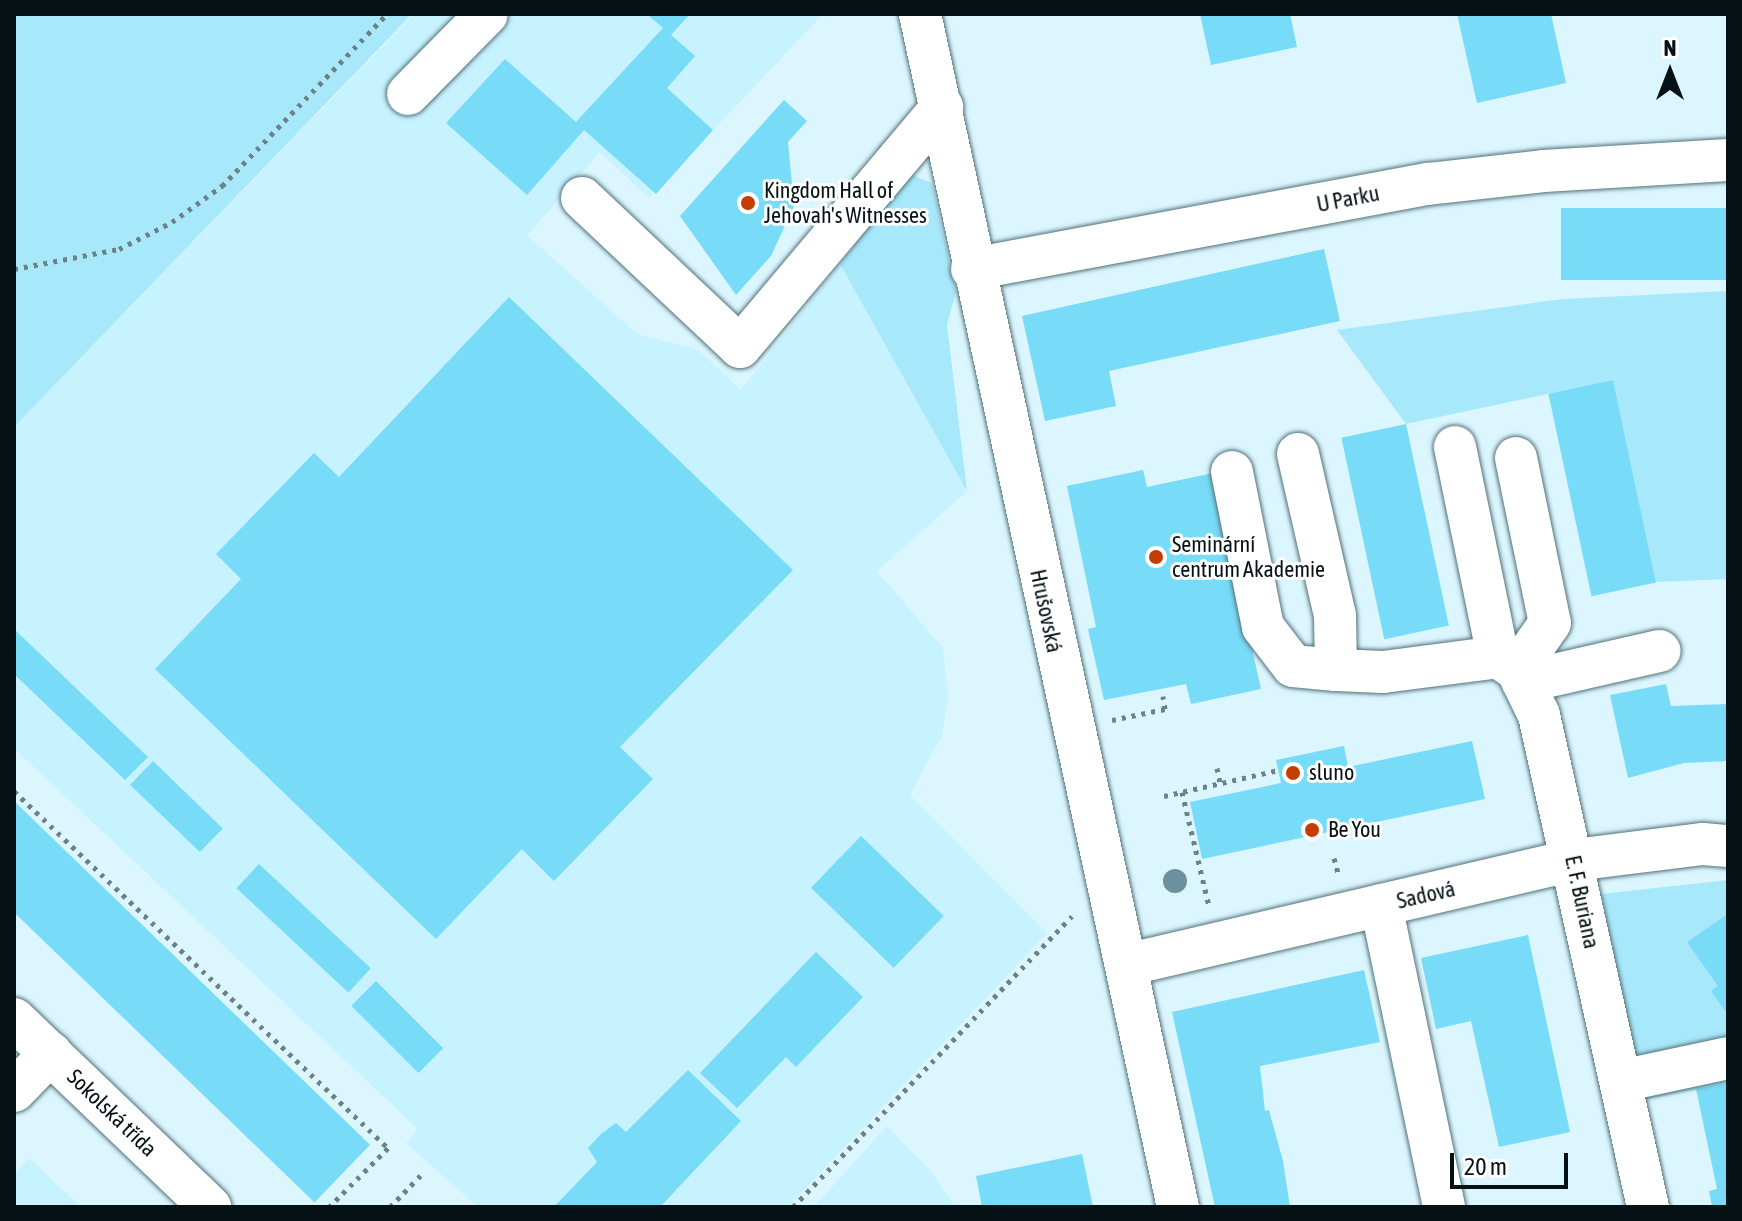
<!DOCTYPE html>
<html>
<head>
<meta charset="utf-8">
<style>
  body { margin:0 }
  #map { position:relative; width:1742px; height:1221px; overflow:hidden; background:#dbf6fe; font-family:"Asap Condensed",sans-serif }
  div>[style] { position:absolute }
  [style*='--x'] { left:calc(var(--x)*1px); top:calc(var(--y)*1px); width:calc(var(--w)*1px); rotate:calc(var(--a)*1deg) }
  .built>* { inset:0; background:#c7f2ff }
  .green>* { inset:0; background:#a8e8fb }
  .building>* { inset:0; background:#78dbf7; transform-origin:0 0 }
  .path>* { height:5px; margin-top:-2.5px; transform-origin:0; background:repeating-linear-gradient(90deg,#6d8186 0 4px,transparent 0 10px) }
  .roads { filter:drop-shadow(0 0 2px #527179) drop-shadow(0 0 2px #527179) }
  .minor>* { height:42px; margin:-21px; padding:0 21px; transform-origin:21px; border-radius:21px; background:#fff }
  .trees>* { width:24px; height:24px; margin:-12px; border-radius:50%; background:#6c919c }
  .dots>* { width:22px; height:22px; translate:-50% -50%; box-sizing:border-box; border:4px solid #fff; border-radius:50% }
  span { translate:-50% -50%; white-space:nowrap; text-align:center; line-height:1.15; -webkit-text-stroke:6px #fff; paint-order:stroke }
  .poi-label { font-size:22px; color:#051114 }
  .left { translate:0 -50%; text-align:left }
  .street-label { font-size:22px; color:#051114 }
  .frame { position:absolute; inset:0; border:16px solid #051114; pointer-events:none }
  .north { position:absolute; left:1630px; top:32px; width:80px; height:80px; -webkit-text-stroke:6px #fff; paint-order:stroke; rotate:0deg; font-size:22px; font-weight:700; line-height:32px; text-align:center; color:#051114 }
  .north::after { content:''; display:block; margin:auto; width:28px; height:36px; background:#051114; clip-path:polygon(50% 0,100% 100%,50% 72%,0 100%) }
  .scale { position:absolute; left:1450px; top:1153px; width:118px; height:36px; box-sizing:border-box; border:4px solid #051114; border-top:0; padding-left:10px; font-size:24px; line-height:28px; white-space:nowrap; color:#051114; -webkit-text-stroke:6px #fff; paint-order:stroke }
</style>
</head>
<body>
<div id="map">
  <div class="built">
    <div style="clip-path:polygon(414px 14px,823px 14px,649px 198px,600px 152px,527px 235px,637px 334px,698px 350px,741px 390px,840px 264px,967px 491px,877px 571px,943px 648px,948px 697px,942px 735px,910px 795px,1047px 933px,788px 1207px,478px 1207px,406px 1143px,418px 1129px,14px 748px,14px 427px)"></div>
    <div style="clip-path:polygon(887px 1126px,929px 1169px,955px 1207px,814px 1207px)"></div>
    <div style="clip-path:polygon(29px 1158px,81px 1207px,14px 1207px,14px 1174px)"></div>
  </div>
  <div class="green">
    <div style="clip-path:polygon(14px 14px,412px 14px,14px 427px)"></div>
    <div style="clip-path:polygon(910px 174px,932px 183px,956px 292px,947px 325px,967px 491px,840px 264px)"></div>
    <div style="clip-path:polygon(1728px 291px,1728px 579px,1656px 582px,1613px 380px,1406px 424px,1337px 330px,1563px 299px)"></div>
    <div style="clip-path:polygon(1728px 880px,1728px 1083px,1643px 1100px,1601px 894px)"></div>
  </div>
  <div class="building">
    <div style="clip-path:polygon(647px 14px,690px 14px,671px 35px,695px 56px,667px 88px,713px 130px,656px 194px,584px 130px,527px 195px,446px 123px,505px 59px,576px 122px,663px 28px)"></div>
    <div style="clip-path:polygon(1200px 14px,1290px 14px,1297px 47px,1211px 65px)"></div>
    <div style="clip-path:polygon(1457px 14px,1551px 14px,1566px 83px,1477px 103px)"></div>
    <div style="clip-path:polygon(784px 100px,807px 121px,788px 142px,794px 206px,771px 256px,736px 295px,680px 216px)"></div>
    <div style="left:1728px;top:208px;width:72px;height:167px;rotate:90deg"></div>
    <div style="clip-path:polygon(1324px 249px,1340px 321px,1109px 371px,1116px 406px,1045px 421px,1022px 316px)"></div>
    <div style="clip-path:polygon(509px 297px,793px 570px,620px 747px,653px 779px,554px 881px,522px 849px,436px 939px,155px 669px,241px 579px,216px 554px,314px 453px,339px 477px)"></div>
    <div style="left:1613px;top:380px;width:207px;height:66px;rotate:78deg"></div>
    <div style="left:1406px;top:424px;width:206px;height:66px;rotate:78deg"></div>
    <div style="clip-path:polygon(1143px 470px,1147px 487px,1213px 473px,1261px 689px,1191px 704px,1186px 684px,1104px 700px,1088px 629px,1096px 627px,1067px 486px)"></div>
    <div style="clip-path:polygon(14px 629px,148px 757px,125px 780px,14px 674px)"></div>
    <div style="clip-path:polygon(1666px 684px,1671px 706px,1728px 704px,1728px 761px,1684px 763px,1628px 778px,1610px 695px)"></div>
    <div style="clip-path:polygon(1472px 741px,1485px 799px,1202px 859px,1190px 802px,1281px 783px,1276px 760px,1344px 746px,1348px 767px)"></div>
    <div style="left:153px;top:761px;width:97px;height:33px;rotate:44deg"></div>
    <div style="left:14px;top:801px;width:495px;height:80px;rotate:44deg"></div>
    <div style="left:861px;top:836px;width:115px;height:72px;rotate:44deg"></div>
    <div style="left:259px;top:864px;width:153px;height:33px;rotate:43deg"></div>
    <div style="clip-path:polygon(1728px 914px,1728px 1010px,1726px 1012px,1711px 991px,1718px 986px,1687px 942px)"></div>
    <div style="clip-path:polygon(1528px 935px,1570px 1132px,1499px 1147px,1471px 1021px,1436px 1029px,1421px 958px)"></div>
    <div style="clip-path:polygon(816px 952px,863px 997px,796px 1067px,786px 1057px,737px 1108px,700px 1073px)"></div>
    <div style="clip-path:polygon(1364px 970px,1380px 1042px,1260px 1066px,1265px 1111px,1269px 1110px,1283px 1161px,1290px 1207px,1215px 1207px,1172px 1012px)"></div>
    <div style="left:376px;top:981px;width:95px;height:35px;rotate:45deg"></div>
    <div style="clip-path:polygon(688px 1070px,741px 1121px,660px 1207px,554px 1207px,597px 1162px,588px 1148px,601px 1134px,616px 1123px,626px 1132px)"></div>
    <div style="clip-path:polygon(1728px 1083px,1728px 1207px,1712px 1207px,1709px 1191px,1717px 1189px,1696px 1089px)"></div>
    <div style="clip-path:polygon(1082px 1154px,1093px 1207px,982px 1207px,976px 1176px)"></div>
  </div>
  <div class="path">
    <div style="--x:14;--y:269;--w:107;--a:-10.8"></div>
    <div style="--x:119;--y:249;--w:59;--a:-27"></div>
    <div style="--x:172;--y:222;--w:62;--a:-35.8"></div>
    <div style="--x:222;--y:186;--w:238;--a:-46.2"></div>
    <div style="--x:1112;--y:720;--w:54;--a:-11.7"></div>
    <div style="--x:1165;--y:709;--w:13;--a:-99"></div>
    <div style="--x:1217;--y:768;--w:14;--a:78"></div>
    <div style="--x:14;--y:791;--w:517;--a:43.67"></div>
    <div style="--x:388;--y:1148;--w:83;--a:135"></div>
    <div style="--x:1182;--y:792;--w:117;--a:76.7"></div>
    <div style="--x:1164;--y:796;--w:117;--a:-12.8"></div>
    <div style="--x:1334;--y:858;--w:16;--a:75"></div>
    <div style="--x:390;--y:1207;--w:47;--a:-45.9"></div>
    <div style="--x:793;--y:1207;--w:403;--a:-46.2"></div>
  </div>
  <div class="roads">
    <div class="minor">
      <div style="--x:920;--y:14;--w:1221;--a:77.8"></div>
      <div style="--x:408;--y:94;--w:112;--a:-45.4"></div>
      <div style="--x:582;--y:198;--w:217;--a:43.3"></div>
      <div style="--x:740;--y:347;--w:314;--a:-49.9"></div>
      <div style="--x:972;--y:269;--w:464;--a:-10.6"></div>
      <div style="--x:1428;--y:184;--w:116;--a:-6.4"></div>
      <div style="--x:1543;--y:171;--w:185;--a:-3.4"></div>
      <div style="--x:1455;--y:447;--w:214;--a:78.4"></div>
      <div style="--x:1298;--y:454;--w:166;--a:77.1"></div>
      <div style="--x:1335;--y:616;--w:54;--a:88.9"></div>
      <div style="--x:1336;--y:670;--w:47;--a:2.4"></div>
      <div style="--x:1383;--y:672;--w:116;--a:-7.4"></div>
      <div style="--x:1498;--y:657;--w:23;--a:34"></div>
      <div style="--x:1517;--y:670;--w:50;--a:63.9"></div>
      <div style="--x:1539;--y:715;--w:504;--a:77.51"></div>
      <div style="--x:1516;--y:458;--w:168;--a:78.4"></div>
      <div style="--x:1550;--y:623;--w:57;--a:125.1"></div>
      <div style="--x:1232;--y:472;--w:158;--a:78.7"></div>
      <div style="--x:1263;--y:627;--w:49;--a:52.4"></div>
      <div style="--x:1293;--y:666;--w:43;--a:5.3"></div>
      <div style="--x:1523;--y:682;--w:140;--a:-12.8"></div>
      <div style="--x:1381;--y:905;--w:309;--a:78.2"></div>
      <div style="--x:1126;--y:965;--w:460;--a:-13.2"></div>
      <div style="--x:1574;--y:860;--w:130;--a:-7.1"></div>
      <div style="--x:1703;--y:844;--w:25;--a:5"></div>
      <div style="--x:14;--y:1019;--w:272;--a:43.8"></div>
      <div style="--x:1621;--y:1081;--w:109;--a:-12.1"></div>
      <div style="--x:14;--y:1091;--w:53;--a:-45.8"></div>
    </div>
  </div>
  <div class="trees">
    <div style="left:1175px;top:881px"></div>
  </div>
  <div class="dots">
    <div style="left:748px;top:203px;background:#c43d01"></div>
    <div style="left:1156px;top:557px;background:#c43d01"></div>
    <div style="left:1293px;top:773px;background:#c43d01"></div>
    <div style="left:1312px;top:830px;background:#c43d01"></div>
  </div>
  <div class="poi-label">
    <span class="left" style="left:764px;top:203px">Kingdom Hall of<br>Jehovah's Witnesses</span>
    <span class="left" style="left:1172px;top:557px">Seminární<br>centrum Akademie</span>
    <span class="left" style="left:1309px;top:773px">sluno</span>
    <span class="left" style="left:1328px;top:830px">Be You</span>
  </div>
  <div class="street-label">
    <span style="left:1348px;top:199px;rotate:-11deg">U Parku</span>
    <span style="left:1046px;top:611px;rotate:78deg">Hrušovská</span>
    <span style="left:1426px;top:895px;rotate:-13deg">Sadová</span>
    <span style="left:1582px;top:902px;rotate:78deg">E. F. Buriana</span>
    <span style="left:112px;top:1113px;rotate:44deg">Sokolská třída</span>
  </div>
  <div class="frame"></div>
  <div class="north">N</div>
  <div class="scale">20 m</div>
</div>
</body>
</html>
